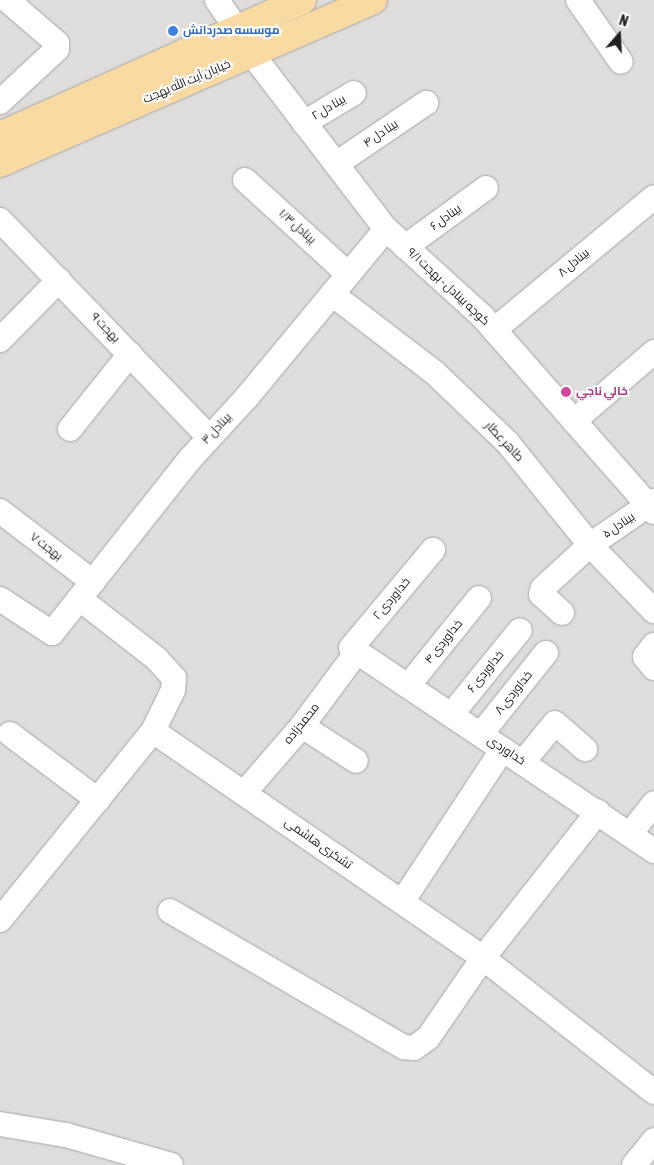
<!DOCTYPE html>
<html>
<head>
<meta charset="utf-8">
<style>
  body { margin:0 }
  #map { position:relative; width:654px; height:1165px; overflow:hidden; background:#f1eee7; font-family:"Asap Condensed",Cairo,sans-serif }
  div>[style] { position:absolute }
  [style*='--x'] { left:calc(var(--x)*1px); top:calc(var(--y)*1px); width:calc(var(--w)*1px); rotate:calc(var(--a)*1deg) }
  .residential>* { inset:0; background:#dfdedd; transform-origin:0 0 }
  .roads { filter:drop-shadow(0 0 1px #a7a7a7) drop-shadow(0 0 1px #a7a7a7) }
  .minor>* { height:24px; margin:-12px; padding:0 12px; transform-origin:12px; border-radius:12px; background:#fff }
  .major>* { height:28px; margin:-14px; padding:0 14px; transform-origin:14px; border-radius:14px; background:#fadaa3 }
  .dots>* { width:14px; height:14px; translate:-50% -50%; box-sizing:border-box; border:2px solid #fff; border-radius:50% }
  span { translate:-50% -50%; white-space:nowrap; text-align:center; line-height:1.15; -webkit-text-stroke:4px #fff; paint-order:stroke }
  .shop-label { font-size:12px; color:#366cbe; font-weight:700 }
  .left { translate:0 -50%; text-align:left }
  .street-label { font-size:12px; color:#202020 }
  .hotel-label { font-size:12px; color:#b23c85; font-weight:700 }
  .north { position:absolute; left:594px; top:10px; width:50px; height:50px; -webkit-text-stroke:4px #fff; paint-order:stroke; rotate:19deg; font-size:14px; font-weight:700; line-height:20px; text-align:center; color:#202020 }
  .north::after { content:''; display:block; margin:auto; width:18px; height:22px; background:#202020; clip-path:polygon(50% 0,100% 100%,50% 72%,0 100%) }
</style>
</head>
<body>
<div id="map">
  <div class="residential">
    <div style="left:0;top:0;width:654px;height:1165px"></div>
  </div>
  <div class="roads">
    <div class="minor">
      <div style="--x:217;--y:0;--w:36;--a:56"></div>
      <div style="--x:578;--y:0;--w:75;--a:55.3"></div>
      <div style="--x:252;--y:54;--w:220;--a:52.6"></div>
      <div style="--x:386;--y:229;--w:130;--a:42.2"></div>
      <div style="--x:482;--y:316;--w:261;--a:48.7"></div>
      <div style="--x:0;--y:102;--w:78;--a:-42.9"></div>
      <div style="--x:57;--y:49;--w:6;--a:-90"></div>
      <div style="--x:57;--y:43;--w:66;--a:-139.3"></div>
      <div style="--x:304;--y:123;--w:58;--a:-31"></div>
      <div style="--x:336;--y:164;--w:109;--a:-34.1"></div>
      <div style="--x:245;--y:180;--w:139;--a:42.4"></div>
      <div style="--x:0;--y:220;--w:301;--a:46.1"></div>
      <div style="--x:405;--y:247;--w:100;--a:-36.1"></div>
      <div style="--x:332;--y:294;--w:130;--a:37.5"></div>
      <div style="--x:435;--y:373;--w:100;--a:43.8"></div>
      <div style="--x:507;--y:442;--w:132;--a:51.1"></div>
      <div style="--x:590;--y:545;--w:92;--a:45.9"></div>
      <div style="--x:494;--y:330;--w:208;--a:-39.7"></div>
      <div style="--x:0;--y:340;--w:84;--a:-45.5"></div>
      <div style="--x:574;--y:421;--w:106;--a:-40.8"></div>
      <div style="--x:70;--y:429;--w:96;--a:-51.3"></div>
      <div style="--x:0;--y:511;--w:117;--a:37.4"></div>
      <div style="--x:0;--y:599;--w:62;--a:33.2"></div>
      <div style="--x:52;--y:633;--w:222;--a:-51.6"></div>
      <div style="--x:190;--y:459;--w:84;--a:-47.4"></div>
      <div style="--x:247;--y:397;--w:218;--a:-50.4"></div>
      <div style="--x:562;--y:613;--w:28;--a:-138"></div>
      <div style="--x:541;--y:594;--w:6;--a:-72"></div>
      <div style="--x:543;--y:588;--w:64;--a:-42.5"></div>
      <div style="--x:590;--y:545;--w:78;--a:-34.5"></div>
      <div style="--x:654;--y:645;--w:15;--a:127"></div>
      <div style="--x:645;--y:657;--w:14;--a:51"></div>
      <div style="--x:351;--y:648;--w:128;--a:-50.1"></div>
      <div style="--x:408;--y:686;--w:113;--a:-51.1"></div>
      <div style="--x:451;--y:715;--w:109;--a:-50.9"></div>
      <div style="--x:302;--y:726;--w:64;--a:32.9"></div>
      <div style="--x:153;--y:731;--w:401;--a:34.5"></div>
      <div style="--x:483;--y:958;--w:217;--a:38.1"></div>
      <div style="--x:10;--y:734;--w:110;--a:36.9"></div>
      <div style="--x:481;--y:734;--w:104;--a:-51.3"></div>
      <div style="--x:523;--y:762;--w:50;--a:-50.6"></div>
      <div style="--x:555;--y:723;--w:40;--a:41"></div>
      <div style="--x:244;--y:793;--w:89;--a:-49.1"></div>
      <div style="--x:302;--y:726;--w:92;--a:-53.4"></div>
      <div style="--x:357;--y:652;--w:358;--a:33.8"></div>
      <div style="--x:630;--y:834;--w:39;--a:-52"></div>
      <div style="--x:402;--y:902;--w:183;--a:-56.6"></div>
      <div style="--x:170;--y:911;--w:271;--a:30.2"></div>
      <div style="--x:404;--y:1047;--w:10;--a:6"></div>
      <div style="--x:414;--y:1048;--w:17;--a:-36"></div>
      <div style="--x:428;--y:1038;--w:97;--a:-55.5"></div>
      <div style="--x:483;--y:958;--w:186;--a:-51.8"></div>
      <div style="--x:0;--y:920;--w:243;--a:-51"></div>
      <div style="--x:153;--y:731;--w:46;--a:-64"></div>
      <div style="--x:173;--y:690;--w:12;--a:-85"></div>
      <div style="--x:174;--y:678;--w:25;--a:-132"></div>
      <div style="--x:157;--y:659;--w:98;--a:-142.1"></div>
      <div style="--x:0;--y:1124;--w:67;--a:9.5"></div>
      <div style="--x:66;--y:1135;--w:109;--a:15.9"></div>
      <div style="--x:634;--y:1165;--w:32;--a:-51"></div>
    </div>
    <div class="major">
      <div style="--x:0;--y:136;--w:331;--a:-24.2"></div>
      <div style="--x:0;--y:163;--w:407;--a:-23.6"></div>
    </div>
  </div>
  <div class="dots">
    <div style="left:173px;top:31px;background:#3f7fe0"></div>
    <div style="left:566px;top:392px;background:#d1479c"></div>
  </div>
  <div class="shop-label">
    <span class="left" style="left:183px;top:31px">موسسه صدردانش</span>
  </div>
  <div class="street-label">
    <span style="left:187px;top:82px;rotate:-23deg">خیابان آیت الله بهجت</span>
    <span style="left:329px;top:108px;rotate:-31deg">بینا دل ۲</span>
    <span style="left:381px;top:134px;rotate:-34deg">بینا دل ۴</span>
    <span style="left:446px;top:218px;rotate:-36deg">بینادل ۶</span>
    <span style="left:297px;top:227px;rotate:42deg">بینادل ۱/۳</span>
    <span style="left:574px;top:263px;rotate:-40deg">بینادل ۸</span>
    <span style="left:448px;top:287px;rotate:43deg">کوچه بینادل - بهجت ۹/۱</span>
    <span style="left:105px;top:328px;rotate:46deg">بهجت ۹</span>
    <span style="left:217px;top:429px;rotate:-47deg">بینادل ۳</span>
    <span style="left:504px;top:442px;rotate:47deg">طاهر عطار</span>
    <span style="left:619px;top:526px;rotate:-34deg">بینادل ۵</span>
    <span style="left:46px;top:547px;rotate:37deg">بهجت ۷</span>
    <span style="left:392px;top:599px;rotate:-50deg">خداوردی ۲</span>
    <span style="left:444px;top:642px;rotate:-51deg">خداوردی ۴</span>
    <span style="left:486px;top:672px;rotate:-51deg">خداوردی ۶</span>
    <span style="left:514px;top:693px;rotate:-51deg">خداوردی ۸</span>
    <span style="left:302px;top:724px;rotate:-51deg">محمدزاده</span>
    <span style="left:506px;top:751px;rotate:33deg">خداوردی</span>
    <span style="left:318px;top:844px;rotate:35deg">تشکری هاشمی</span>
  </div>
  <div class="hotel-label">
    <span class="left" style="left:576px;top:392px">خالي ناجي</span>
  </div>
  <div class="north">N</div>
</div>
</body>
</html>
